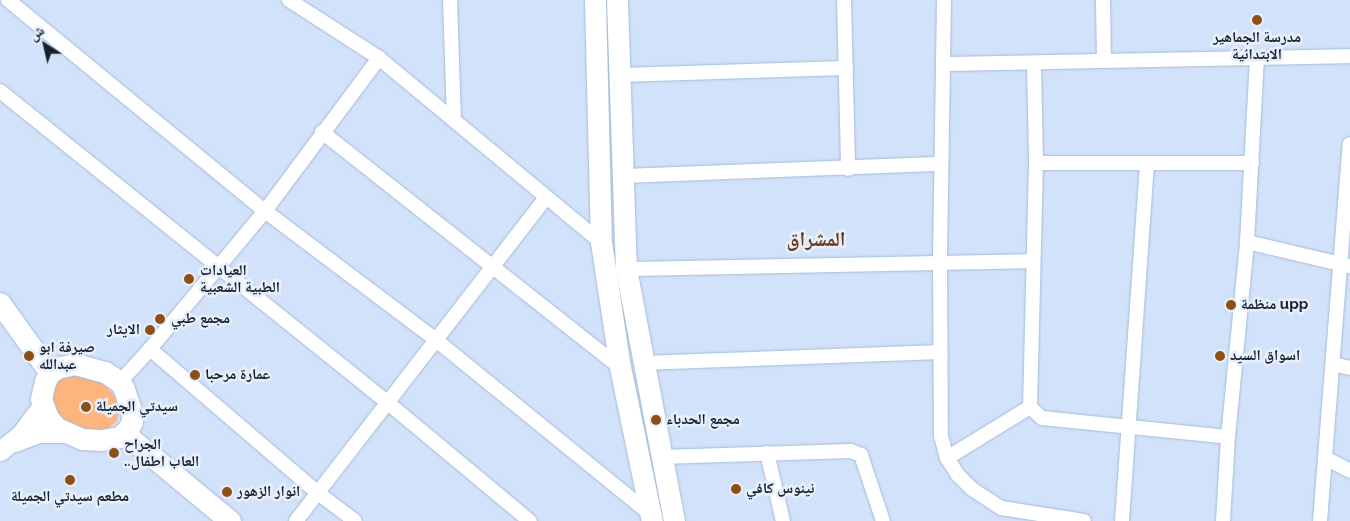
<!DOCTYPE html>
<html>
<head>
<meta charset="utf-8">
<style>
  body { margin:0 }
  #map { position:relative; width:1350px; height:521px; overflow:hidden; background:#d2e2fb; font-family:Raleway,"Noto Naskh Arabic",sans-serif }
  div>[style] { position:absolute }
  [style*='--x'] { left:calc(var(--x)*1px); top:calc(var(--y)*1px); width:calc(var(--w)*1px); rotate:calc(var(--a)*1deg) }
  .green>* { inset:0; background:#fdb47f }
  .roads { filter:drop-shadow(0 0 1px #a6bad8) drop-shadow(0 0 1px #a6bad8) }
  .street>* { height:14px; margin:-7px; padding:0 7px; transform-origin:7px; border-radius:7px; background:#fff }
  .secondary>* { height:19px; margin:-9.5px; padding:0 9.5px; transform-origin:9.5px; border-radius:9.5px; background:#fff }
  .primary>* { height:21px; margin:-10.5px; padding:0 10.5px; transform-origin:10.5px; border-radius:10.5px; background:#fff }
  .dots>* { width:14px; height:14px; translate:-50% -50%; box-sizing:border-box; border:2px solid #e6effb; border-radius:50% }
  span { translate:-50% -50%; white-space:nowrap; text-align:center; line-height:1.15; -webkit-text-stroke:5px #e6effb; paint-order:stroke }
  .poi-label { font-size:15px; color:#19212c; font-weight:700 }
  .left { translate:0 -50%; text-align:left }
  .right { translate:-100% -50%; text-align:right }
  .district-label { font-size:20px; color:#663a15; font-weight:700 }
  .north { position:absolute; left:20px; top:20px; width:50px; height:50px; -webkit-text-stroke:4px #e6effb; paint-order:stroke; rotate:325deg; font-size:14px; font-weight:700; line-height:20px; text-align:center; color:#19212c }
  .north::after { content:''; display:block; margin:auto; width:18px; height:22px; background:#19212c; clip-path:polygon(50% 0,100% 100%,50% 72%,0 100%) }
</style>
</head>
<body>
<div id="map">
  <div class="green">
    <div style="clip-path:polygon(83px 375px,102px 381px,115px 397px,119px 412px,117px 421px,104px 432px,89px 432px,50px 412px,53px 383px,66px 376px)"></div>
  </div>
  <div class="roads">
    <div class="street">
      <div style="--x:8;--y:0;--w:333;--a:39.4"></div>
      <div style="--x:265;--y:211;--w:214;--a:37"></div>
      <div style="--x:436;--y:340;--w:277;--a:39.1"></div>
      <div style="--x:289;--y:0;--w:107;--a:32.8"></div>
      <div style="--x:379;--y:58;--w:288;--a:39.7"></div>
      <div style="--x:450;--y:0;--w:119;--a:88.1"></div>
      <div style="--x:844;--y:0;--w:169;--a:88.6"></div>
      <div style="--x:944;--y:0;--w:262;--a:90.9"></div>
      <div style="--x:940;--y:262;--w:174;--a:89.7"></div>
      <div style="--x:941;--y:436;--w:23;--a:75"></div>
      <div style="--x:947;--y:458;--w:20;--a:57"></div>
      <div style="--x:958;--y:475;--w:20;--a:45"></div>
      <div style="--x:972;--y:489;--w:35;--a:33"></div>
      <div style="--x:1001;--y:508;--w:84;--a:8.9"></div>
      <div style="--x:1103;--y:0;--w:61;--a:89.1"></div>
      <div style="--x:943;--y:64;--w:407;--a:-1.1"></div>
      <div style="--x:1034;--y:64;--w:99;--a:88.8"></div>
      <div style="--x:1036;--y:163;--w:244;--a:91.4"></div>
      <div style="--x:1030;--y:407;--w:16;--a:43"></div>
      <div style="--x:1042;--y:418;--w:187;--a:5.8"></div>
      <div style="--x:620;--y:75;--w:226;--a:-1.8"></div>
      <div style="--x:0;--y:91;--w:496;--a:38.8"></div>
      <div style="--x:387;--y:402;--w:186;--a:39.8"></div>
      <div style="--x:322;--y:132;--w:380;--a:38.3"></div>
      <div style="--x:1036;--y:163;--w:216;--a:0"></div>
      <div style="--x:624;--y:176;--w:317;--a:-2.2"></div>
      <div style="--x:1247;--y:242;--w:105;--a:13.2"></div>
      <div style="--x:626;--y:269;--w:407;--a:-1.1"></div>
      <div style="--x:150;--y:349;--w:221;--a:40.6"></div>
      <div style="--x:318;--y:493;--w:46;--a:37.1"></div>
      <div style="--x:643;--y:363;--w:298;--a:-2.1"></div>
      <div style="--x:1333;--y:364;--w:17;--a:13"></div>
      <div style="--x:120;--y:382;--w:45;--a:-47.7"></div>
      <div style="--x:150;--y:349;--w:180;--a:-50.2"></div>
      <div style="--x:265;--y:211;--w:191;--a:-53.3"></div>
      <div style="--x:767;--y:453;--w:70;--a:76.8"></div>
      <div style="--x:661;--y:457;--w:190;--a:-1.8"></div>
      <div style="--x:851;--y:451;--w:11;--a:22"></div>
      <div style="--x:861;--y:455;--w:70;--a:71.6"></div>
      <div style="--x:947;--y:458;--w:97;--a:-31.6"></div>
      <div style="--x:1325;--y:458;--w:28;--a:27"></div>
      <div style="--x:296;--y:521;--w:409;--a:-52.3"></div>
      <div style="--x:1122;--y:521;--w:359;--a:-86"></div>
      <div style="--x:1223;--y:521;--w:84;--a:-86.6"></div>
      <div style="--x:1228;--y:437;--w:196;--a:-84.4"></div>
      <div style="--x:1247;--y:242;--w:184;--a:-86.9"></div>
      <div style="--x:1320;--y:521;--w:378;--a:-85.5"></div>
    </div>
    <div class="secondary">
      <div style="--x:15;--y:442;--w:26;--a:-21"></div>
      <div style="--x:39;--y:433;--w:26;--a:0"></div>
      <div style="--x:0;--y:451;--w:26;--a:-39"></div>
      <div style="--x:20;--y:435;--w:36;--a:-53"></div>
    </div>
    <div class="primary">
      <div style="--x:595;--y:0;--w:242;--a:88.6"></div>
      <div style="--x:601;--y:242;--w:126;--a:81.4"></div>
      <div style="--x:620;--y:367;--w:157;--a:78.3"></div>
      <div style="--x:617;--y:0;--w:269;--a:88.1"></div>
      <div style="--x:626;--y:269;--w:257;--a:79.2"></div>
      <div style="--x:0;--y:303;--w:86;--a:54.5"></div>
      <div style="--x:75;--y:364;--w:31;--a:15"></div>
      <div style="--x:105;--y:372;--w:18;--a:34"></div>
      <div style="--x:120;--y:382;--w:8;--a:60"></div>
      <div style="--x:124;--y:389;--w:25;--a:72"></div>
      <div style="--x:132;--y:413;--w:8;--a:90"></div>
      <div style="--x:132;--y:421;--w:8;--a:113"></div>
      <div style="--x:129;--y:428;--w:13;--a:135"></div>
      <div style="--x:120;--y:437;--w:20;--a:171"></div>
      <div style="--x:100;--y:440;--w:18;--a:-177"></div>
      <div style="--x:82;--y:439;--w:27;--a:-156"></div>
      <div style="--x:57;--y:428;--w:13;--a:-132"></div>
      <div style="--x:48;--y:418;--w:20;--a:-110"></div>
      <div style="--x:41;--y:399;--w:18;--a:-77"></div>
      <div style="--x:45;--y:381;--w:9;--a:-58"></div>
      <div style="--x:50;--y:373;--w:9;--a:-36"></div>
      <div style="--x:57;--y:368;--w:18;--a:-13"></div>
      <div style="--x:124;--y:433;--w:138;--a:39.7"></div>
    </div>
  </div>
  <div class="dots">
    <div style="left:1257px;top:20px;background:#8e4f16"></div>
    <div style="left:189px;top:279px;background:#8e4f16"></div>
    <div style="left:1231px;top:305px;background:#8e4f16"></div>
    <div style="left:160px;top:319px;background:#8e4f16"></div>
    <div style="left:150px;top:330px;background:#8e4f16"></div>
    <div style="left:29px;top:356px;background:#8e4f16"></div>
    <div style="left:1220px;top:356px;background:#8e4f16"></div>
    <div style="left:195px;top:375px;background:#8e4f16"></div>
    <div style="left:86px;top:407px;background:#8e4f16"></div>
    <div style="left:656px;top:420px;background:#8e4f16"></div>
    <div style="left:114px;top:453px;background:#8e4f16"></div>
    <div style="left:70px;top:480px;background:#8e4f16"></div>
    <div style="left:736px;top:489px;background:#8e4f16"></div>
    <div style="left:227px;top:492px;background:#8e4f16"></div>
  </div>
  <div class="poi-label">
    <span style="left:1257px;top:46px">مدرسة الجماهير<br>الابتدائية</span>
    <span class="left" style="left:200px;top:279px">العيادات<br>الطبية الشعبية</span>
    <span class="left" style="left:1241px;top:305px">منظمة upp</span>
    <span class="left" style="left:171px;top:319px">مجمع طبي</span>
    <span class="right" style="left:140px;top:330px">الايثار</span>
    <span class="left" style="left:39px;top:356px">صيرفة ابو<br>عبدالله</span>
    <span class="left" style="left:1230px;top:356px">اسواق السيد</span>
    <span class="left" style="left:205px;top:375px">عمارة مرحبا</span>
    <span class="left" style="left:96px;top:407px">سيدتي الجميلة</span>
    <span class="left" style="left:666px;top:420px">مجمع الحدباء</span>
    <span class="left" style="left:124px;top:453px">الجراح<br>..العاب اطفال</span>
    <span class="left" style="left:746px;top:489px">نينوس كافي</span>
    <span class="left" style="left:237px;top:492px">انوار الزهور</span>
    <span style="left:70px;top:497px">مطعم سيدتي الجميلة</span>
  </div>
  <div class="district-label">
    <span style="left:816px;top:239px">المشراق</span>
  </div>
  <div class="north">ش</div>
</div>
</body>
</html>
